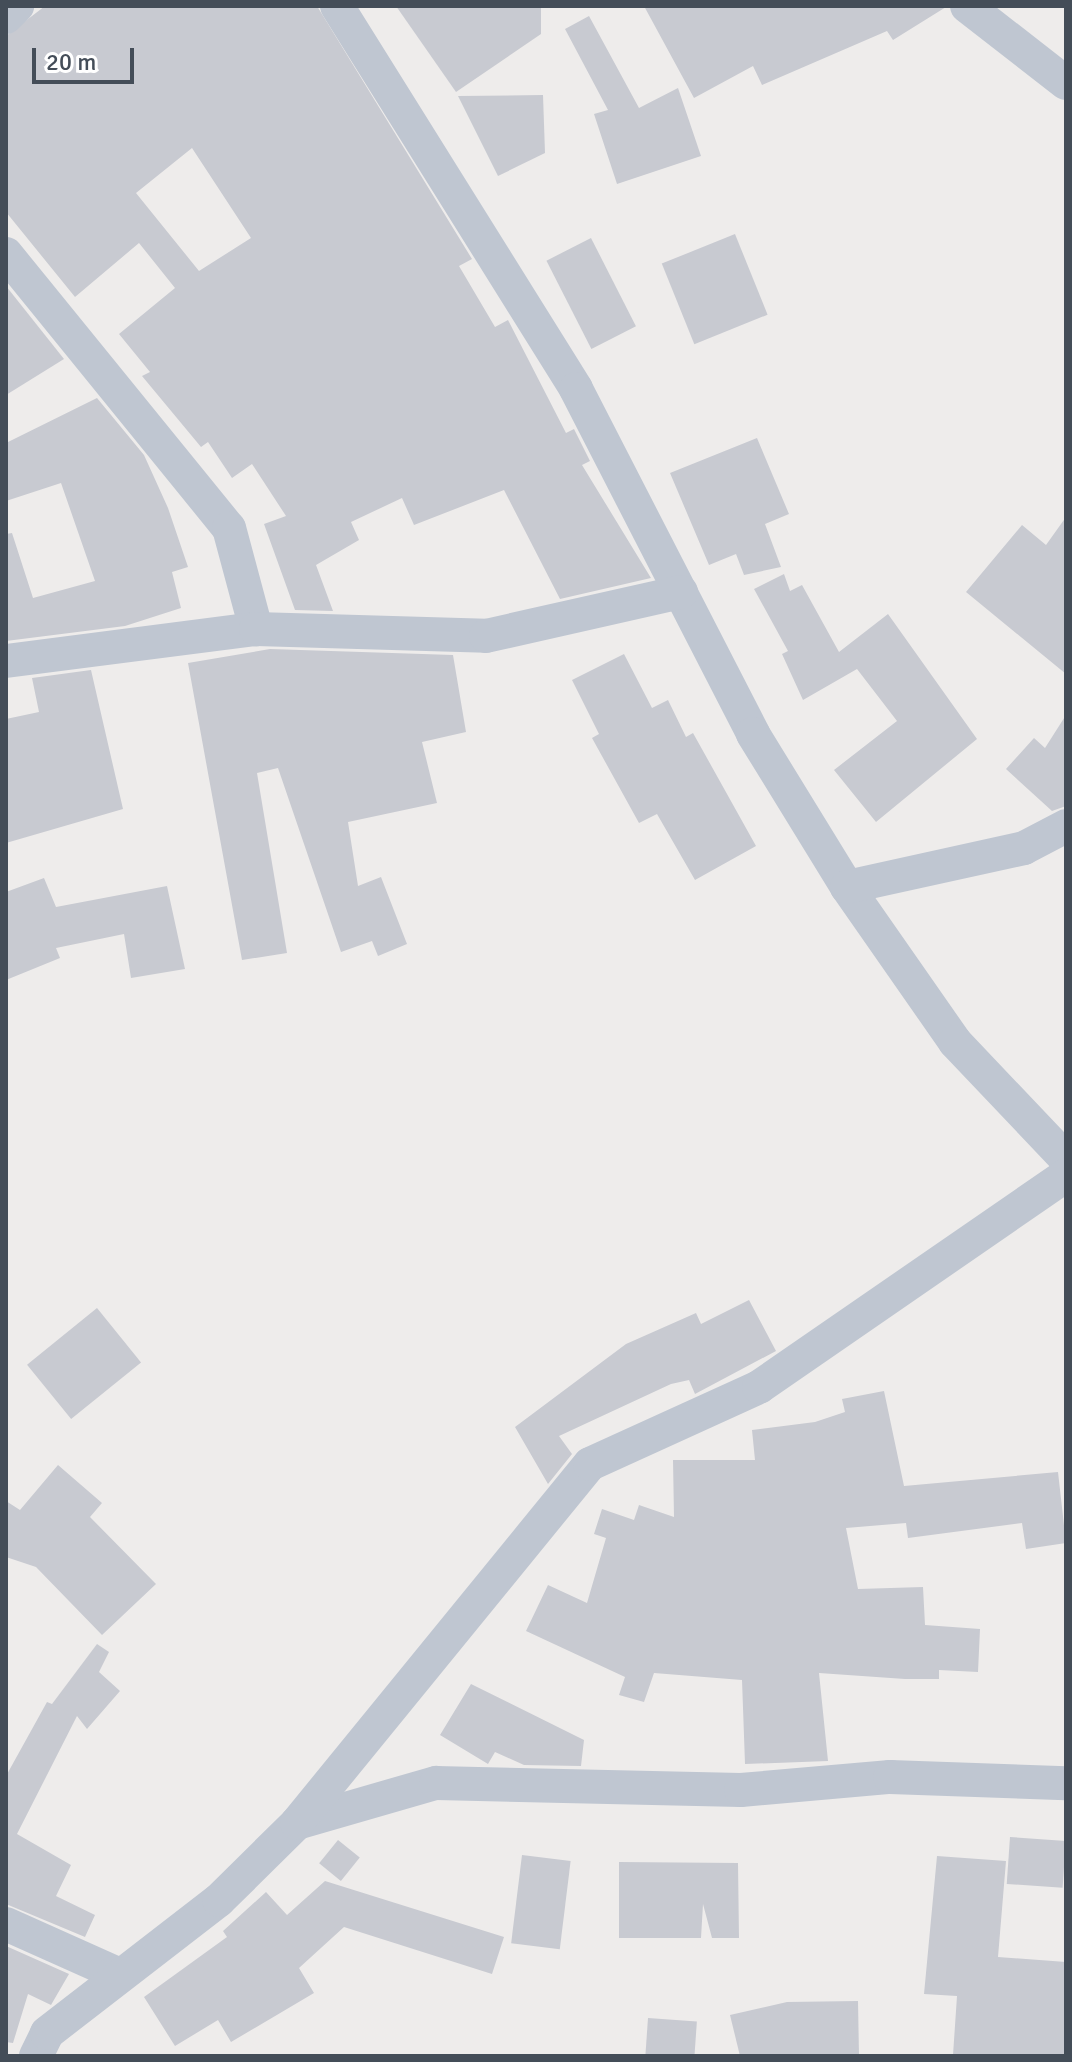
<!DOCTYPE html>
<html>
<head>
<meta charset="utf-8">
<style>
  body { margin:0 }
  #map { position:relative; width:1072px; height:2062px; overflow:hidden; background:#eeeceb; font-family:Signika,sans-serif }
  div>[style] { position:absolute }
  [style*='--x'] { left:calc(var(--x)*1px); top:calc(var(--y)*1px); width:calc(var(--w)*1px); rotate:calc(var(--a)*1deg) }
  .building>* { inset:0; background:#c8cad1; transform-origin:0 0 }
  .street>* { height:34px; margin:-17px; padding:0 17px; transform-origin:17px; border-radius:17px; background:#bfc6d1 }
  span { translate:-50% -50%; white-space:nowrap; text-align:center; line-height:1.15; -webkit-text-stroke:6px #fff; paint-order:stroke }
  .frame { position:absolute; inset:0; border:8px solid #444d58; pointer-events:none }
  .scale { position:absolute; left:32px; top:48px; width:102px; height:36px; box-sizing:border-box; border:4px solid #444d58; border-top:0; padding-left:10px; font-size:24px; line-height:28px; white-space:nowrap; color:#444d58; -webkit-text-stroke:6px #fff; paint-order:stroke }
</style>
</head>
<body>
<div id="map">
  <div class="building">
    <div style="clip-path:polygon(evenodd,45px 6px,317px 6px,472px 259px,459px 266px,495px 327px,508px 320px,566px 433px,574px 429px,590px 461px,582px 465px,651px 578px,560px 599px,504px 490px,414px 525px,402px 498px,351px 522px,359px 540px,316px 565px,333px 611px,295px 610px,264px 524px,286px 516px,252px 464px,232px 478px,208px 442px,201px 447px,142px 376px,150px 372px,119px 334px,175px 288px,139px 243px,75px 297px,6px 212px,6px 36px,45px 6px,192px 148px,251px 238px,199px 271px,136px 193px,192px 148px)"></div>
    <div style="clip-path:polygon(396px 6px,541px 6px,541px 34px,456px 92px)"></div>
    <div style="clip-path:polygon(644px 6px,946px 6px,946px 7px,893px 40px,887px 31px,762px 85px,753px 66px,694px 98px)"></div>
    <div style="clip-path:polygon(589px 16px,639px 108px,678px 88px,701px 156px,617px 184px,594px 114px,608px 110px,565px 29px)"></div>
    <div style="clip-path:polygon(543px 95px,545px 153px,498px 176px,458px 96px)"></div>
    <div style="left:735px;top:234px;width:87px;height:79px;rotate:68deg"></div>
    <div style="left:591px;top:238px;width:99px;height:50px;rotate:63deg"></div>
    <div style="clip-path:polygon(6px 286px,64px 359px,6px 395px)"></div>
    <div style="clip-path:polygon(97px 398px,144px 455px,168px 508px,188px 567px,172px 572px,181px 608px,125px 626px,6px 641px,6px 534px,12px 533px,33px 598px,95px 581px,61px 483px,6px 501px,6px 443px)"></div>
    <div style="clip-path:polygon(757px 438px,789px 514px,765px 524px,781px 567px,744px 575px,736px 554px,709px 565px,670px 473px)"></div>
    <div style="clip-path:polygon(1066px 517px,1066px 674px,966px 592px,1022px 525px,1046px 545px)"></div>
    <div style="clip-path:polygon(784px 574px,790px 591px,802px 585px,839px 652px,888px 614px,977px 739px,876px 822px,834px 770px,897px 721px,857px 669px,803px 700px,782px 654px,788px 651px,754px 589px)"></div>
    <div style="clip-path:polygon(270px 649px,453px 655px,466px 732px,422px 742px,437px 803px,348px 822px,358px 886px,381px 877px,407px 944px,378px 956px,372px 941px,341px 952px,278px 768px,257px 773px,287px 953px,242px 960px,188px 663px)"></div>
    <div style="clip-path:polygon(624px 654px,652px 708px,668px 700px,686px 737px,693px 733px,756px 846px,695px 880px,657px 814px,639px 823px,592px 738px,599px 734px,572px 680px)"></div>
    <div style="clip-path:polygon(91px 670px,123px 809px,6px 843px,6px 719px,39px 712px,32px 678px)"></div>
    <div style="clip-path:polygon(1066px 715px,1066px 806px,1052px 811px,1006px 769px,1034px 738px,1045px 748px)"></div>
    <div style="clip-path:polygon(44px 878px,56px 907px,167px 886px,185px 969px,131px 978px,124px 934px,56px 948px,60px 958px,6px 980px,6px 892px)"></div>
    <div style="clip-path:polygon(749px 1300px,776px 1351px,695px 1394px,689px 1380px,671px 1384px,559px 1436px,572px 1454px,548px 1484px,515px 1427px,626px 1344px,696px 1313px,701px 1324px)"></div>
    <div style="left:97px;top:1308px;width:70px;height:90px;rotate:51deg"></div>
    <div style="clip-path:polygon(884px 1391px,904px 1486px,1058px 1472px,1066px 1543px,1026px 1549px,1022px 1523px,908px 1538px,906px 1523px,846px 1528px,858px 1589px,923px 1587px,925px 1625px,980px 1629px,978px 1672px,939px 1670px,939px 1679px,905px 1679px,819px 1673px,828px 1761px,745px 1764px,742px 1680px,654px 1673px,644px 1702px,619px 1695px,625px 1677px,526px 1631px,548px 1585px,587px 1603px,606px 1538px,594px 1534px,602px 1509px,634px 1520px,639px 1505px,674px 1517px,673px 1460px,755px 1460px,752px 1430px,815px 1422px,845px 1412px,842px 1399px)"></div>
    <div style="clip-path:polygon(58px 1465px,102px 1503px,90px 1517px,156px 1584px,102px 1635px,36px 1567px,6px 1557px,6px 1501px,20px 1510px)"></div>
    <div style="clip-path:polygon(97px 1644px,109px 1652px,99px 1672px,120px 1691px,87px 1729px,77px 1716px,17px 1834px,71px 1865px,56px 1896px,95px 1915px,85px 1937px,6px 1904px,6px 1776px,47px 1702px,52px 1704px)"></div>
    <div style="clip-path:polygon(471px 1684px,584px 1740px,581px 1766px,524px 1765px,495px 1752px,488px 1764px,440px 1735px)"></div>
    <div style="left:1010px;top:1837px;width:56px;height:47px;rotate:4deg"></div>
    <div style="left:338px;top:1840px;width:28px;height:30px;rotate:39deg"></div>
    <div style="left:522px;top:1855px;width:49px;height:89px;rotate:7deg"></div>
    <div style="clip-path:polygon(937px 1856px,1006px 1861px,998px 1957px,1066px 1962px,1066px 2056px,953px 2055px,957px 1996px,924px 1994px)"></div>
    <div style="clip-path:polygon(619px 1862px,738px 1863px,739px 1938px,712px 1938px,703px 1904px,701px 1938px,619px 1938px)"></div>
    <div style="clip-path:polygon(325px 1881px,504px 1937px,492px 1974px,344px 1927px,299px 1968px,314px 1993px,231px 2042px,218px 2020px,175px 2046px,144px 1997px,227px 1937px,223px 1931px,266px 1892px,287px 1915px)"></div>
    <div style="clip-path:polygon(6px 1946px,69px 1974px,51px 2005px,28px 1994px,13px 2043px,6px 2042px)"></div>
    <div style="clip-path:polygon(858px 2001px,859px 2056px,740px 2056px,730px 2015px,787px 2002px)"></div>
    <div style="left:648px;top:2018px;width:49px;height:38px;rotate:4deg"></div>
  </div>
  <div class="street">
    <div style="--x:337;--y:6;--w:451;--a:58"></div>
    <div style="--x:576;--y:389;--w:388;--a:62.8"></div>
    <div style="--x:753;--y:734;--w:180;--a:58.4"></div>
    <div style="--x:847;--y:887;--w:189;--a:55.1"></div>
    <div style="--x:955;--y:1042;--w:161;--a:46.5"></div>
    <div style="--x:967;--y:6;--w:125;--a:37.9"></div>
    <div style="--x:6;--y:17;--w:16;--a:-45"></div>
    <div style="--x:6;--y:254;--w:353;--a:50.9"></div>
    <div style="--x:229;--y:528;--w:105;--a:75"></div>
    <div style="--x:6;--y:661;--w:252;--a:-7.3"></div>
    <div style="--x:256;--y:629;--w:230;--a:1.7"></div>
    <div style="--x:486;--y:636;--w:200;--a:-12.7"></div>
    <div style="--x:847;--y:887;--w:181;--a:-12.4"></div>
    <div style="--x:1024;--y:848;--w:47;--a:-27.6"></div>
    <div style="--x:297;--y:1823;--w:145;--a:-16.1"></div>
    <div style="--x:436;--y:1783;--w:305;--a:1.3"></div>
    <div style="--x:741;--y:1790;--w:150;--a:-5"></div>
    <div style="--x:890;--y:1777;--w:176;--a:2"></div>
    <div style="--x:6;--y:1924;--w:123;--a:24.1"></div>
    <div style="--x:36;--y:2056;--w:25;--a:-64"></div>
    <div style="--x:47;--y:2033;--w:217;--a:-37.7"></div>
    <div style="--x:219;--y:1900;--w:110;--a:-44.6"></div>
    <div style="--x:297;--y:1823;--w:463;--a:-50.8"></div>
    <div style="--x:590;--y:1464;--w:186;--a:-24.5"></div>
    <div style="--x:759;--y:1387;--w:373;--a:-34.6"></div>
  </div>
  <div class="frame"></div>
  <div class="scale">20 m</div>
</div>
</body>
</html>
